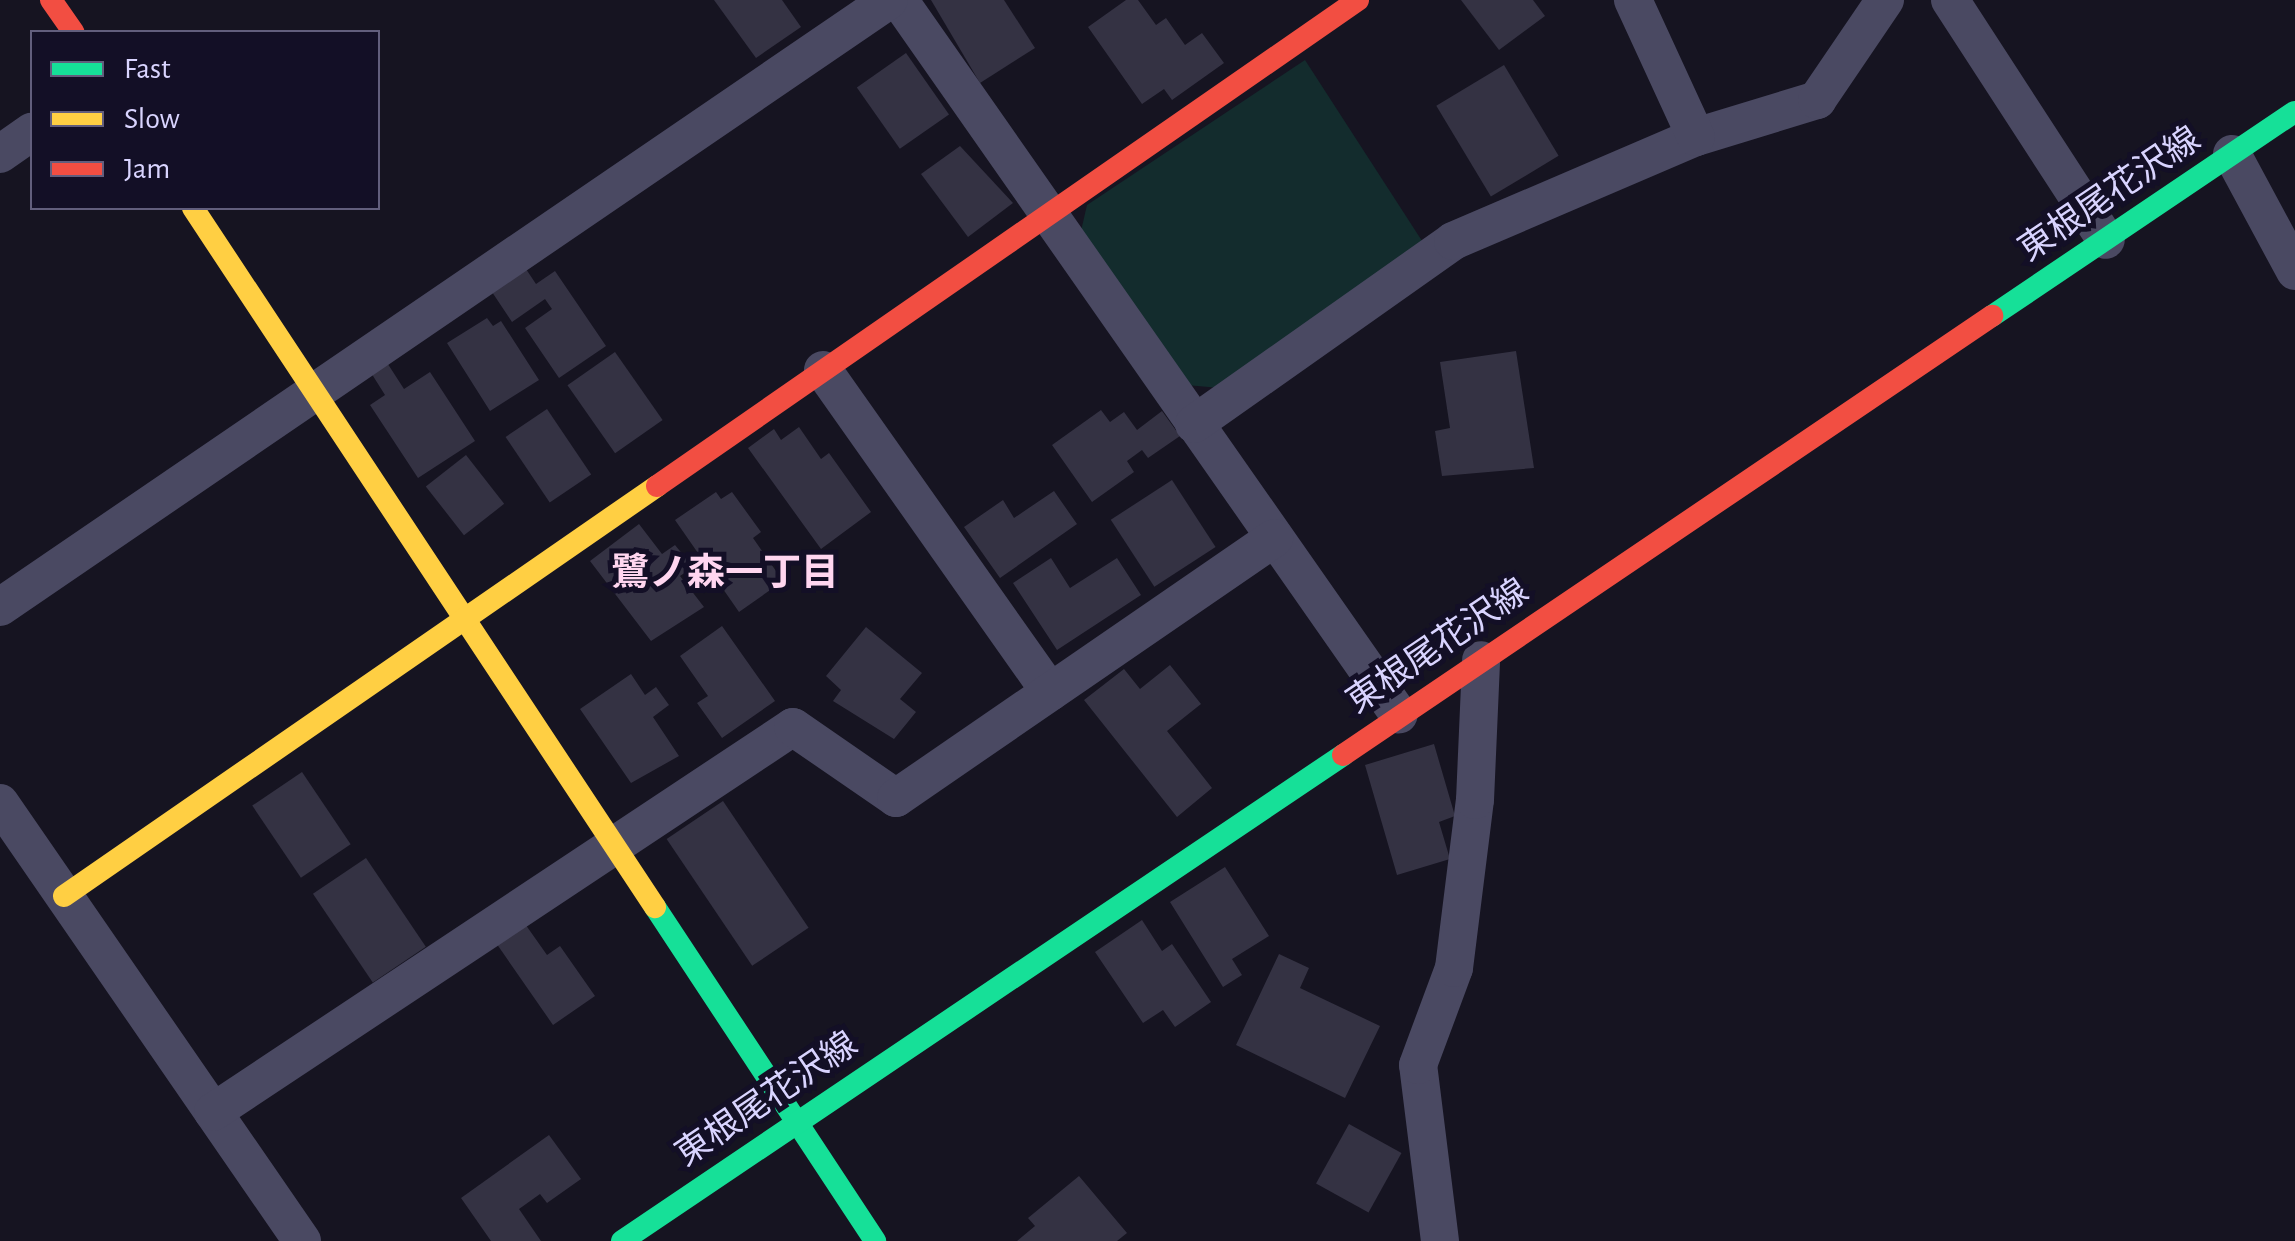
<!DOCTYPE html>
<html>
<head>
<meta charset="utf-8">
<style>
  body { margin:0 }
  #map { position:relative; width:2295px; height:1241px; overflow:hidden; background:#161421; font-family:"Alegreya Sans","Noto Sans JP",sans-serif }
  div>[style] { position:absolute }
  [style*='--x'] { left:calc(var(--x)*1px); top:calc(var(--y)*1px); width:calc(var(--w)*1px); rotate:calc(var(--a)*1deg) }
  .green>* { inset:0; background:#132c2d }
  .building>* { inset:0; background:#343243; transform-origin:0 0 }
  .street>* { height:38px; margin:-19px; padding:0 19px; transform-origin:19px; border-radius:19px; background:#4a4962 }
  .fast>* { height:22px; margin:-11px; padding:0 11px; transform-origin:11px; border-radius:11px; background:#16e098 }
  .slow>* { height:22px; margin:-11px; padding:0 11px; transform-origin:11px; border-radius:11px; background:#ffcf43 }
  .jam>* { height:22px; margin:-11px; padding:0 11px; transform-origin:11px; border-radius:11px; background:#f24e42 }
  span { translate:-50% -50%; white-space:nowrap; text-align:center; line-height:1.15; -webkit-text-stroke:10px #130f26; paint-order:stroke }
  .street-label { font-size:35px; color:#d9d4ff }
  .neighbourhood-label { font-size:38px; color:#ffd6f0; font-weight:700 }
  .legend { position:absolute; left:30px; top:30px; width:350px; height:180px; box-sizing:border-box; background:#130f26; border:2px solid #625e7d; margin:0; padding:12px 18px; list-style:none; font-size:30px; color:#d9d4ff }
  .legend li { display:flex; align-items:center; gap:20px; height:50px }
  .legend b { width:50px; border:2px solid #625e7d }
</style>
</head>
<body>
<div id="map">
  <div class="green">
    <div style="clip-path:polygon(1305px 60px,1424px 244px,1220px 388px,1186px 385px,1081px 231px,1087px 205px)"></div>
  </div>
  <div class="building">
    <div style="clip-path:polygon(714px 0,782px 0,801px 27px,756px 58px)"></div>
    <div style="clip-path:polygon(931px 0,1004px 0,1035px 48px,980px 83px)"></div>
    <div style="clip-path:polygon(1126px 0,1138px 0,1156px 25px,1166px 18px,1185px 45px,1202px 33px,1224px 63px,1172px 100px,1164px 89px,1142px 104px,1088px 27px)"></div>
    <div style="clip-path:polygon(1461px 0,1533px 0,1545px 16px,1499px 50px)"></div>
    <div style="left:906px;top:53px;width:75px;height:60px;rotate:55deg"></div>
    <div style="left:1504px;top:65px;width:106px;height:79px;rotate:59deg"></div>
    <div style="clip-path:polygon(960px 146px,1013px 203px,968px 237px,921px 174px)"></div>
    <div style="clip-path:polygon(524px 266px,536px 284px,555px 271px,606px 346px,559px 378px,525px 328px,552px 309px,545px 299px,512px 322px,490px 289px)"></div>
    <div style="clip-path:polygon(487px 318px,493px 326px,501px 321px,539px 380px,490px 411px,447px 343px)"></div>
    <div style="clip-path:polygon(1516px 351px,1534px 468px,1442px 476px,1435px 431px,1450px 428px,1440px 362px)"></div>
    <div style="left:615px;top:352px;width:83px;height:58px;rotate:55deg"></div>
    <div style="clip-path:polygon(384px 358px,404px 389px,430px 372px,475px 441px,418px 478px,370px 405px,385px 395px,368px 368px)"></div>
    <div style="left:547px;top:409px;width:79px;height:50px;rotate:56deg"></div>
    <div style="clip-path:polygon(1101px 410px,1110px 422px,1124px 412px,1137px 430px,1162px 411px,1180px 436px,1148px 458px,1142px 450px,1127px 461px,1134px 472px,1092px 502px,1052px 445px)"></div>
    <div style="clip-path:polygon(799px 427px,821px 459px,829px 453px,871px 512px,821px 549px,748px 448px,774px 429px,781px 440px)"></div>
    <div style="left:466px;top:455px;width:62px;height:51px;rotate:52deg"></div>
    <div style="left:1172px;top:480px;width:80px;height:73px;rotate:57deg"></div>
    <div style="clip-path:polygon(1054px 491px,1077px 524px,1000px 578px,964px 527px,1003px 500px,1014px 518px)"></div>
    <div style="clip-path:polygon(716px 492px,721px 499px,732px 492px,761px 532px,753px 538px,783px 581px,739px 612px,675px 520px)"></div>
    <div style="clip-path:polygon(639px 524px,662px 554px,675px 545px,693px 567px,680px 576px,704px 607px,651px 641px,590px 561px)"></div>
    <div style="clip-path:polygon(1051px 558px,1070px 588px,1117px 558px,1141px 595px,1057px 650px,1013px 583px)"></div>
    <div style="clip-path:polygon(722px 626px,775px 701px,722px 738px,697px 703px,708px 696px,680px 656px)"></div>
    <div style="clip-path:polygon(866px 627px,922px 673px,900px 699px,916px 712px,894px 739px,833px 701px,841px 690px,826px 676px)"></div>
    <div style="clip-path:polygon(1170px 665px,1201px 704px,1167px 731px,1212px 788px,1177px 817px,1084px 700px,1124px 669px,1140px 689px)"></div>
    <div style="clip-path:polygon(631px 674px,645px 695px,656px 687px,669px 705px,653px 717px,679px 756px,631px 783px,580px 709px)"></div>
    <div style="clip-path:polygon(1434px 744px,1455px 816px,1439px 822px,1450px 859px,1397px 875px,1365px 765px)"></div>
    <div style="left:302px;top:772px;width:87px;height:60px;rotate:56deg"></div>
    <div style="left:723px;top:801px;width:153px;height:68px;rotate:56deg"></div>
    <div style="left:366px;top:858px;width:107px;height:64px;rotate:56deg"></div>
    <div style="clip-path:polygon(1225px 867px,1269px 936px,1232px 959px,1242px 975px,1223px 987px,1170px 902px)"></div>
    <div style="clip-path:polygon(1142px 920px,1162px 951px,1172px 944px,1211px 1002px,1175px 1027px,1163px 1010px,1143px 1023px,1095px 952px)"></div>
    <div style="clip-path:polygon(523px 921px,547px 955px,560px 946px,595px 996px,553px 1025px,494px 940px)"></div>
    <div style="clip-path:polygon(1279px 954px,1309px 968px,1300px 988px,1380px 1026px,1345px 1098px,1236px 1045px)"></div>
    <div style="left:1349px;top:1124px;width:60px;height:68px;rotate:29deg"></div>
    <div style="clip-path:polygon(549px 1135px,581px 1179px,547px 1203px,540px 1194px,519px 1209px,541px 1241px,491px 1241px,461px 1198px)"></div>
    <div style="clip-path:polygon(1079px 1176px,1127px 1233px,1117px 1241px,1017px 1241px,1035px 1226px,1028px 1218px)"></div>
  </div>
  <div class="street">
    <div style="--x:899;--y:0;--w:872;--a:55.03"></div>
    <div style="--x:1950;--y:0;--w:286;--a:57"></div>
    <div style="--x:1696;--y:137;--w:127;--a:-17"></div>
    <div style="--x:1817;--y:100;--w:121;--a:-55.8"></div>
    <div style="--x:0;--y:154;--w:39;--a:-35"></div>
    <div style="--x:2232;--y:154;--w:133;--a:61.7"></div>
    <div style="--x:823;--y:370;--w:394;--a:54.8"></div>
    <div style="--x:1194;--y:424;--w:317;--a:-35.2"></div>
    <div style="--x:1453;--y:241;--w:264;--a:-23.2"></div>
    <div style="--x:1696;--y:137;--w:151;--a:-114.7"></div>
    <div style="--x:0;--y:607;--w:1076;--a:-34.32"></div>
    <div style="--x:0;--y:803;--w:532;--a:55.41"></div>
    <div style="--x:213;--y:1112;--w:696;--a:-33.58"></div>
    <div style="--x:793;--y:727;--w:125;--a:34.6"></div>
    <div style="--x:896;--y:798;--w:459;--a:-34.5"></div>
    <div style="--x:1440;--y:1241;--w:177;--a:-97.1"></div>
    <div style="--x:1418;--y:1065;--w:103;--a:-69.6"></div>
    <div style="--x:1454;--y:968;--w:169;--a:-82.9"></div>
    <div style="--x:1475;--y:800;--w:140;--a:-87.5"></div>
  </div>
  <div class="fast">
    <div style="--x:1992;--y:316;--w:365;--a:-34"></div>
    <div style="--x:655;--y:907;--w:400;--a:56.6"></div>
    <div style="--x:622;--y:1241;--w:870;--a:-33.98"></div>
  </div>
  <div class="slow">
    <div style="--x:193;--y:208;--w:838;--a:56.54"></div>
    <div style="--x:64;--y:896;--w:721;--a:-34.66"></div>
  </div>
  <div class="jam">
    <div style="--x:51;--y:0;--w:39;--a:55"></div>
    <div style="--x:657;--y:486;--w:853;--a:-34.73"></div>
    <div style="--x:1343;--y:755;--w:784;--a:-34.08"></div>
  </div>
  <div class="street-label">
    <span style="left:2110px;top:195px;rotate:-34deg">東根尾花沢線</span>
    <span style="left:1438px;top:647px;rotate:-34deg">東根尾花沢線</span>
    <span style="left:767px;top:1100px;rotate:-34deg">東根尾花沢線</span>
  </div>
  <div class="neighbourhood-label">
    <span style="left:725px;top:575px">鷺ノ森一丁目</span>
  </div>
  <ul class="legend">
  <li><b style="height:12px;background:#16e098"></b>Fast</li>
  <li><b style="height:12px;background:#ffcf43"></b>Slow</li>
  <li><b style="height:12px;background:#f24e42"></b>Jam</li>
  </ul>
</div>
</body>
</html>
